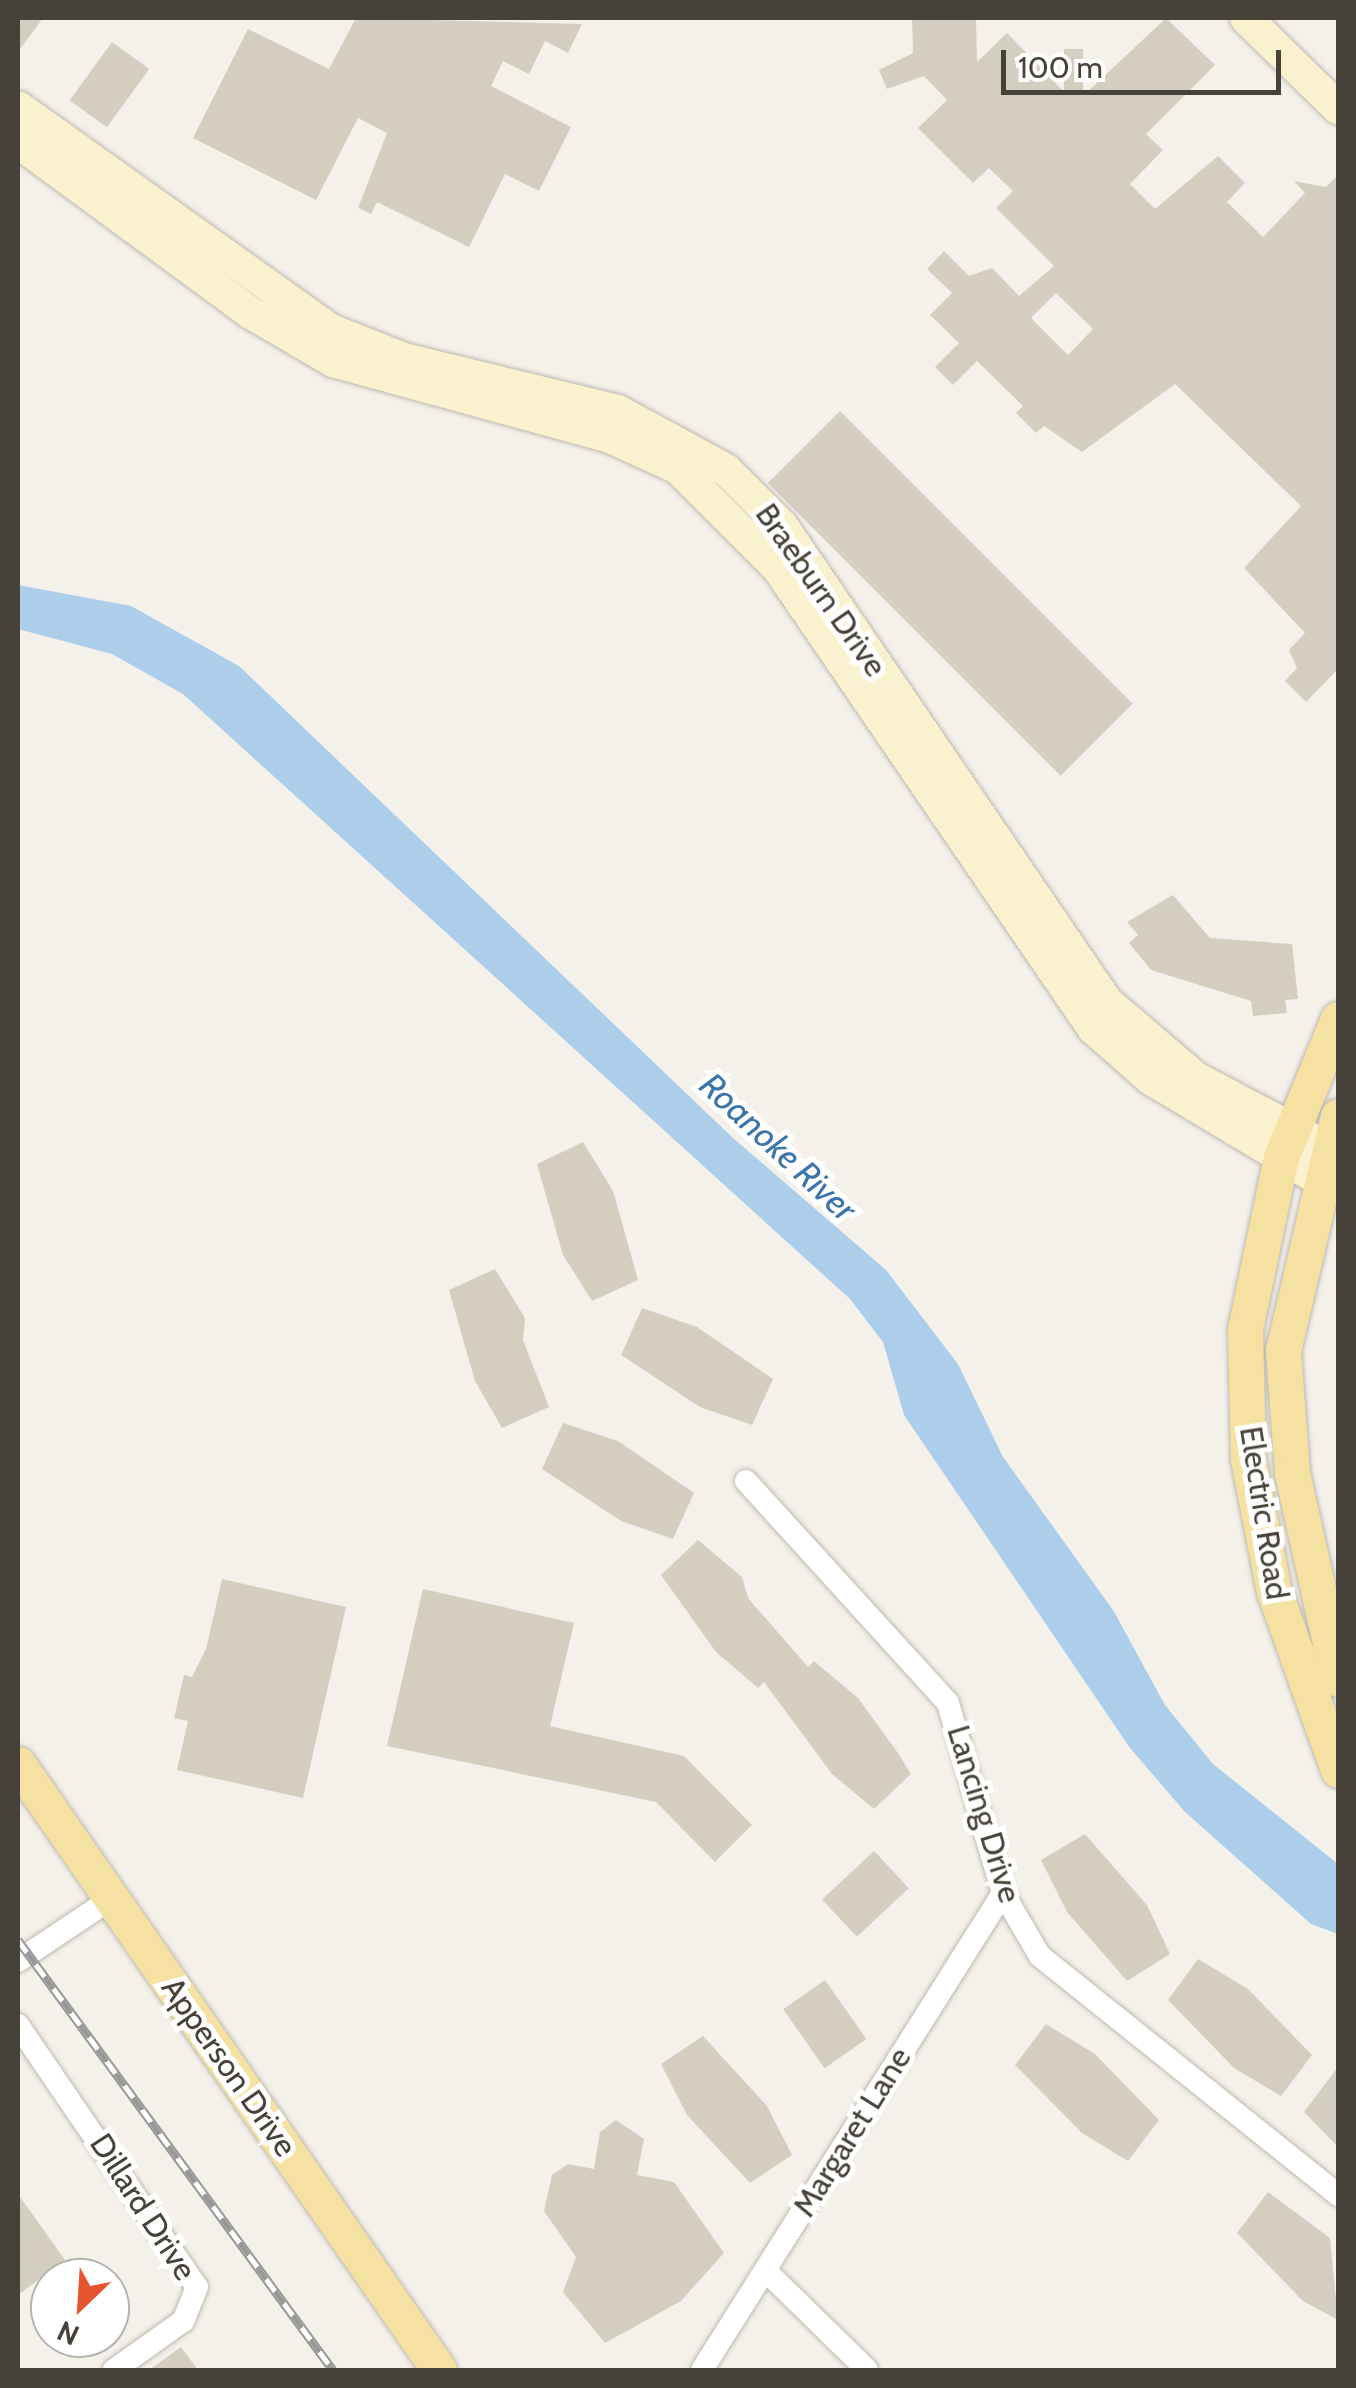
<!DOCTYPE html>
<html>
<head>
<meta charset="utf-8">
<style>
  body { margin:0 }
  #map { position:relative; width:1356px; height:2388px; overflow:hidden; background:#f4f1eb; font-family:Cabin,sans-serif }
  div>[style] { position:absolute }
  [style*='--x'] { left:calc(var(--x)*1px); top:calc(var(--y)*1px); width:calc(var(--w)*1px); rotate:calc(var(--a)*1deg) }
  .water>* { inset:0; background:#adceea }
  .building>* { inset:0; background:#d4cec1; transform-origin:0 0 }
  .roads { filter:drop-shadow(0 0 2px #beb9ae) drop-shadow(0 0 2px #beb9ae) }
  .street>* { height:22px; margin:-11px; padding:0 11px; transform-origin:11px; border-radius:11px; background:#fff }
  .secondary>* { height:32px; margin:-16px; padding:0 16px; transform-origin:16px; border-radius:16px; background:#faf2cf }
  .primary>* { height:35px; margin:-17.5px; padding:0 17.5px; transform-origin:17.5px; border-radius:17.5px; background:#f5e2a3 }
  .rail>* { height:9px; margin-top:-4.5px; transform-origin:0; background:repeating-linear-gradient(90deg,#fff 0 15px,#989898 0 30px); box-sizing:border-box; border-block:2px solid #989898 }
  span { translate:-50% -50%; white-space:nowrap; text-align:center; line-height:1.15; -webkit-text-stroke:10px #fff; paint-order:stroke }
  .street-label { font-size:32px; color:#474239 }
  .water-label { font-size:35px; color:#3c75a9; font-style:italic }
  .frame { position:absolute; inset:0; border:20px solid #474239; pointer-events:none }
  .north { position:absolute; left:30px; top:2258px; width:100px; height:100px; box-sizing:border-box; background:#fff; border:2px solid #b5b3b0; border-radius:50%; rotate:205deg; font-size:28px; font-weight:700; line-height:40px; text-align:center; color:#474239 }
  .north::after { content:''; display:block; margin:auto; width:35px; height:45px; background:#e55630; clip-path:polygon(50% 0,100% 100%,50% 72%,0 100%) }
  .scale { position:absolute; left:1001px; top:50px; width:280px; height:45px; box-sizing:border-box; border:5px solid #474239; border-top:0; padding-left:12px; font-size:30px; line-height:35px; white-space:nowrap; color:#474239; -webkit-text-stroke:8px #fff; paint-order:stroke }
</style>
</head>
<body>
<div id="map">
  <div class="water">
    <div style="clip-path:polygon(18px 585px,131px 606px,239px 666px,733px 1138px,886px 1270px,958px 1364px,1003px 1457px,1113px 1610px,1165px 1705px,1213px 1764px,1338px 1864px,1338px 1934px,1311px 1924px,1185px 1812px,1130px 1748px,904px 1415px,883px 1342px,850px 1299px,183px 694px,112px 654px,18px 629px)"></div>
  </div>
  <div class="building">
    <div style="clip-path:polygon(18px 18px,43px 18px,18px 52px)"></div>
    <div style="clip-path:polygon(356px 18px,582px 24px,568px 53px,545px 41px,529px 74px,503px 61px,491px 86px,571px 127px,539px 191px,505px 174px,469px 247px,377px 202px,371px 214px,358px 208px,387px 133px,358px 118px,316px 200px,193px 138px,248px 29px,329px 69px)"></div>
    <div style="clip-path:polygon(evenodd,912px 18px,976px 18px,977px 62px,1007px 33px,1064px 92px,1064px 49px,1083px 49px,1083px 96px,1166px 18px,1215px 65px,1146px 134px,1163px 150px,1130px 184px,1155px 209px,1218px 156px,1245px 183px,1227px 202px,1263px 237px,1305px 193px,1294px 181px,1326px 187px,1338px 175px,1338px 669px,1306px 702px,1285px 681px,1297px 668px,1289px 650px,1305px 633px,1244px 568px,1301px 506px,1175px 384px,1082px 452px,1044px 426px,1036px 433px,1016px 413px,1023px 406px,977px 361px,953px 385px,935px 367px,959px 343px,930px 315px,952px 293px,927px 269px,944px 251px,969px 276px,992px 268px,1019px 296px,1054px 266px,996px 208px,1013px 191px,989px 168px,973px 183px,918px 128px,947px 100px,924px 76px,887px 89px,879px 70px,913px 53px,912px 18px,1056px 293px,1093px 329px,1068px 355px,1031px 318px,1056px 293px)"></div>
    <div style="left:112px;top:42px;width:46px;height:72px;rotate:36deg"></div>
    <div style="left:840px;top:411px;width:414px;height:102px;rotate:45deg"></div>
    <div style="clip-path:polygon(1173px 895px,1210px 938px,1292px 944px,1298px 999px,1285px 1000px,1287px 1013px,1253px 1016px,1251px 1001px,1151px 970px,1129px 943px,1138px 935px,1127px 922px)"></div>
    <div style="clip-path:polygon(583px 1142px,613px 1191px,638px 1280px,592px 1301px,563px 1255px,537px 1164px)"></div>
    <div style="clip-path:polygon(495px 1269px,525px 1318px,523px 1340px,549px 1407px,502px 1428px,475px 1381px,449px 1290px)"></div>
    <div style="clip-path:polygon(642px 1308px,697px 1327px,773px 1379px,752px 1425px,700px 1407px,621px 1355px)"></div>
    <div style="clip-path:polygon(563px 1423px,618px 1441px,694px 1493px,673px 1539px,621px 1521px,542px 1469px)"></div>
    <div style="clip-path:polygon(698px 1540px,742px 1577px,748px 1598px,808px 1667px,814px 1661px,858px 1698px,898px 1753px,911px 1774px,874px 1809px,832px 1774px,764px 1682px,758px 1688px,716px 1652px,661px 1575px)"></div>
    <div style="clip-path:polygon(222px 1579px,346px 1607px,303px 1798px,177px 1770px,188px 1721px,174px 1718px,184px 1675px,192px 1677px,206px 1649px)"></div>
    <div style="clip-path:polygon(423px 1589px,574px 1623px,550px 1726px,684px 1756px,752px 1825px,715px 1862px,656px 1802px,387px 1746px)"></div>
    <div style="clip-path:polygon(1085px 1834px,1147px 1905px,1170px 1954px,1127px 1981px,1067px 1912px,1041px 1860px)"></div>
    <div style="left:874px;top:1851px;width:51px;height:71px;rotate:47deg"></div>
    <div style="clip-path:polygon(1198px 1959px,1248px 1989px,1312px 2055px,1281px 2096px,1234px 2068px,1168px 2000px)"></div>
    <div style="left:825px;top:1980px;width:72px;height:51px;rotate:55deg"></div>
    <div style="clip-path:polygon(1046px 2024px,1095px 2054px,1159px 2120px,1128px 2161px,1082px 2133px,1015px 2065px)"></div>
    <div style="clip-path:polygon(703px 2036px,767px 2106px,792px 2155px,750px 2183px,687px 2115px,661px 2064px)"></div>
    <div style="clip-path:polygon(1338px 2067px,1338px 2147px,1304px 2112px)"></div>
    <div style="clip-path:polygon(616px 2120px,644px 2139px,637px 2175px,674px 2182px,724px 2253px,681px 2301px,605px 2343px,563px 2292px,576px 2257px,544px 2211px,552px 2175px,568px 2164px,594px 2169px,600px 2132px)"></div>
    <div style="clip-path:polygon(1268px 2192px,1330px 2238px,1338px 2320px,1303px 2301px,1237px 2233px)"></div>
    <div style="clip-path:polygon(18px 2194px,65px 2260px,18px 2295px)"></div>
    <div style="clip-path:polygon(181px 2347px,198px 2370px,149px 2370px)"></div>
  </div>
  <div class="roads">
    <div class="street">
      <div style="--x:746;--y:1481;--w:300;--a:47.7"></div>
      <div style="--x:948;--y:1703;--w:198;--a:73.9"></div>
      <div style="--x:1003;--y:1893;--w:73;--a:59.6"></div>
      <div style="--x:1040;--y:1956;--w:382;--a:38.7"></div>
      <div style="--x:18;--y:1961;--w:113;--a:-33.8"></div>
      <div style="--x:18;--y:2025;--w:317;--a:55.7"></div>
      <div style="--x:197;--y:2287;--w:37;--a:112"></div>
      <div style="--x:183;--y:2321;--w:85;--a:144.6"></div>
      <div style="--x:766;--y:2271;--w:141;--a:44.4"></div>
      <div style="--x:702;--y:2370;--w:564;--a:-57.75"></div>
    </div>
    <div class="secondary">
      <div style="--x:1246;--y:18;--w:129;--a:44.4"></div>
      <div style="--x:18;--y:107;--w:384;--a:35.5"></div>
      <div style="--x:331;--y:330;--w:79;--a:21.7"></div>
      <div style="--x:404;--y:359;--w:220;--a:13.7"></div>
      <div style="--x:618;--y:411;--w:123;--a:28.6"></div>
      <div style="--x:726;--y:470;--w:79;--a:45"></div>
      <div style="--x:782;--y:526;--w:576;--a:55.68"></div>
      <div style="--x:1107;--y:1002;--w:117;--a:40.5"></div>
      <div style="--x:1196;--y:1078;--w:150;--a:27.8"></div>
      <div style="--x:18;--y:142;--w:289;--a:36.3"></div>
      <div style="--x:251;--y:313;--w:95;--a:30.3"></div>
      <div style="--x:333;--y:361;--w:287;--a:15.3"></div>
      <div style="--x:610;--y:437;--w:75;--a:24.5"></div>
      <div style="--x:678;--y:468;--w:141;--a:45"></div>
      <div style="--x:778;--y:568;--w:558;--a:55.6"></div>
      <div style="--x:1093;--y:1028;--w:77;--a:41.3"></div>
      <div style="--x:1151;--y:1079;--w:195;--a:30.9"></div>
    </div>
    <div class="primary">
      <div style="--x:1338;--y:1019;--w:149;--a:112.4"></div>
      <div style="--x:1281;--y:1157;--w:176;--a:101.8"></div>
      <div style="--x:1245;--y:1329;--w:130;--a:88.7"></div>
      <div style="--x:1248;--y:1459;--w:135;--a:78.9"></div>
      <div style="--x:1274;--y:1591;--w:190;--a:70.3"></div>
      <div style="--x:1338;--y:1116;--w:240;--a:103.2"></div>
      <div style="--x:1283;--y:1350;--w:123;--a:85.8"></div>
      <div style="--x:1292;--y:1473;--w:211;--a:77.4"></div>
      <div style="--x:18;--y:1764;--w:738;--a:55.21"></div>
    </div>
  </div>
  <div class="rail">
    <div style="--x:18;--y:1940;--w:533;--a:53.78"></div>
  </div>
  <div class="street-label">
    <span style="left:821px;top:590px;rotate:55deg">Braeburn Drive</span>
    <span style="left:1264px;top:1513px;rotate:81deg">Electric Road</span>
    <span style="left:984px;top:1814px;rotate:73deg">Lancing Drive</span>
    <span style="left:229px;top:2067px;rotate:55deg">Apperson Drive</span>
    <span style="left:852px;top:2132px;rotate:-58deg">Margaret Lane</span>
    <span style="left:143px;top:2207px;rotate:57deg">Dillard Drive</span>
  </div>
  <div class="water-label">
    <span style="left:778px;top:1147px;rotate:43deg">Roanoke River</span>
  </div>
  <div class="frame"></div>
  <div class="north">N</div>
  <div class="scale">100 m</div>
</div>
</body>
</html>
